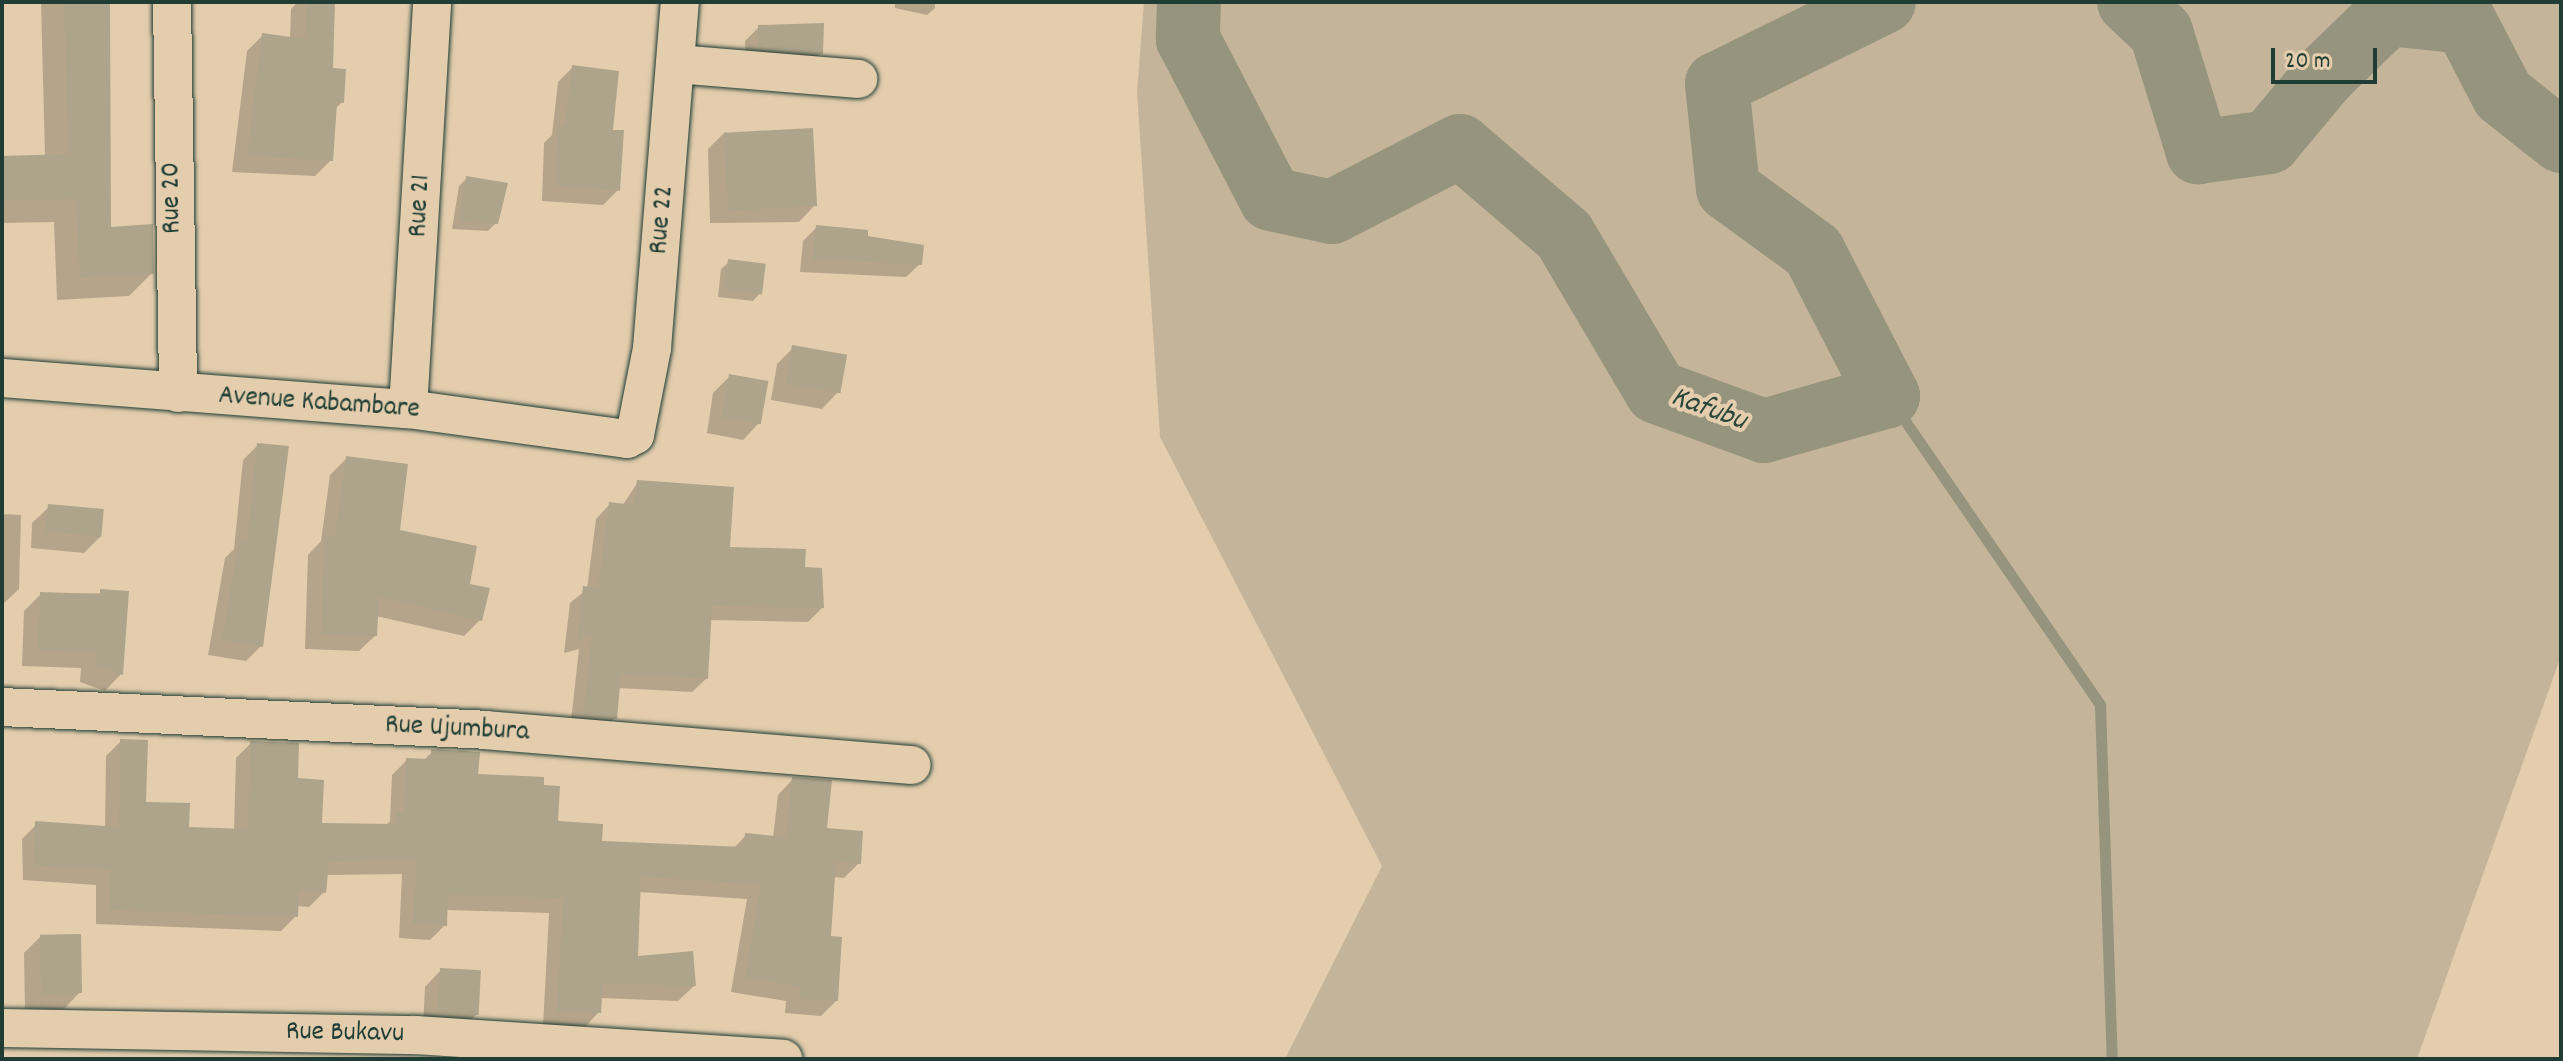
<!DOCTYPE html>
<html>
<head>
<meta charset="utf-8">
<style>
  body { margin:0 }
  #map { position:relative; width:2563px; height:1061px; overflow:hidden; background:#e4cdad; font-family:Dekko,sans-serif }
  div>[style] { position:absolute }
  [style*='--x'] { left:calc(var(--x)*1px); top:calc(var(--y)*1px); width:calc(var(--w)*1px); rotate:calc(var(--a)*1deg) }
  .green>* { inset:0; background:#c4b59a }
  .shadow>* { inset:0; background:#0003 }
  .stream>* { height:11px; margin:-5.5px; padding:0 5.5px; transform-origin:5.5px; border-radius:5.5px; background:#96947d }
  .river>* { height:64px; margin:-32px; padding:0 32px; transform-origin:32px; border-radius:32px; background:#96947d }
  .building>* { inset:0; background:#aea48b; transform-origin:0 0 }
  .roads { filter:drop-shadow(0 0 2px #1f3d34) drop-shadow(0 0 2px #1f3d34) }
  .street>* { height:38px; margin:-19px; padding:0 19px; transform-origin:19px; border-radius:19px; background:#e4cdad }
  span { translate:-50% -50%; white-space:nowrap; text-align:center; line-height:1.15; -webkit-text-stroke:8px #e4cdad; paint-order:stroke }
  .street-label { font-size:28px; color:#1f3d34 }
  .water-label { font-size:30px; color:#2b463b; font-style:italic }
  .frame { position:absolute; inset:0; border:4px solid #1f3d34; pointer-events:none }
  .scale { position:absolute; left:2271px; top:48px; width:106px; height:36px; box-sizing:border-box; border:4px solid #1f3d34; border-top:0; padding-left:10px; font-size:24px; line-height:28px; white-space:nowrap; color:#1f3d34; -webkit-text-stroke:6px #e4cdad; paint-order:stroke }
</style>
</head>
<body>
<div id="map">
  <div class="green">
    <div style="clip-path:polygon(1144px 2px,2561px 2px,2561px 656px,2417px 1059px,1285px 1059px,1382px 866px,1160px 437px,1137px 92px)"></div>
  </div>
  <div class="shadow">
    <div style="clip-path:polygon(41px 2px,108px 2px,109px 229px,152px 273px,129px 296px,57px 300px,54px 222px,2px 223px,2px 158px,45px 157px)"></div>
    <div style="clip-path:polygon(298px 2px,333px 2px,331px 70px,342px 102px,335px 109px,331px 160px,315px 176px,232px 172px,247px 51px,263px 35px,290px 39px,291px 9px)"></div>
    <div style="clip-path:polygon(895px 2px,935px 2px,935px 8px,927px 15px,895px 8px)"></div>
    <div style="clip-path:polygon(759px 27px,821px 53px,808px 67px,746px 62px,745px 41px)"></div>
    <div style="clip-path:polygon(573px 67px,611px 131px,618px 190px,603px 205px,542px 201px,544px 143px,552px 135px,558px 82px)"></div>
    <div style="clip-path:polygon(725px 132px,815px 205px,799px 222px,710px 223px,708px 149px)"></div>
    <div style="clip-path:polygon(467px 178px,496px 223px,488px 231px,452px 229px,459px 186px)"></div>
    <div style="clip-path:polygon(817px 227px,866px 238px,920px 264px,906px 277px,800px 272px,803px 241px)"></div>
    <div style="clip-path:polygon(729px 262px,760px 293px,753px 301px,718px 297px,721px 269px)"></div>
    <div style="clip-path:polygon(793px 348px,838px 392px,822px 409px,771px 400px,777px 364px)"></div>
    <div style="clip-path:polygon(730px 376px,759px 423px,743px 440px,707px 433px,713px 393px)"></div>
    <div style="clip-path:polygon(258px 445px,261px 646px,246px 661px,208px 655px,225px 558px,234px 549px,243px 460px)"></div>
    <div style="clip-path:polygon(347px 458px,398px 531px,467px 585px,480px 620px,464px 636px,376px 616px,376px 635px,359px 651px,305px 649px,308px 555px,321px 541px,330px 475px)"></div>
    <div style="clip-path:polygon(638px 482px,728px 549px,822px 608px,808px 622px,709px 620px,707px 678px,692px 692px,618px 688px,615px 718px,600px 732px,570px 730px,579px 649px,564px 653px,570px 603px,587px 589px,596px 519px,610px 504px,622px 506px)"></div>
    <div style="clip-path:polygon(49px 507px,101px 536px,84px 553px,31px 548px,32px 523px)"></div>
    <div style="clip-path:polygon(2px 514px,21px 515px,19px 589px,2px 605px)"></div>
    <div style="clip-path:polygon(126px 593px,121px 674px,105px 691px,80px 682px,81px 668px,22px 666px,24px 611px,41px 594px)"></div>
    <div style="clip-path:polygon(121px 741px,144px 804px,187px 829px,234px 831px,236px 758px,251px 743px,296px 780px,320px 825px,385px 826px,390px 821px,392px 775px,407px 760px,423px 761px,432px 752px,600px 843px,733px 849px,746px 835px,773px 838px,778px 795px,793px 779px,825px 830px,859px 863px,844px 878px,833px 877px,829px 938px,836px 1001px,821px 1016px,785px 1013px,786px 1001px,731px 992px,747px 899px,639px 892px,636px 958px,694px 986px,678px 1001px,600px 998px,599px 1012px,584px 1028px,543px 1026px,549px 913px,446px 910px,445px 925px,430px 940px,399px 938px,402px 874px,326px 875px,324px 892px,309px 907px,297px 906px,296px 916px,281px 931px,96px 924px,96px 885px,23px 880px,22px 839px,37px 824px,105px 828px,106px 756px)"></div>
    <div style="clip-path:polygon(40px 937px,80px 992px,64px 1009px,25px 1010px,24px 953px)"></div>
    <div style="clip-path:polygon(441px 970px,477px 1014px,461px 1030px,423px 1028px,425px 987px)"></div>
  </div>
  <div class="stream">
    <div style="--x:1888;--y:396;--w:375;--a:55.5"></div>
    <div style="--x:2100;--y:705;--w:354;--a:88.1"></div>
  </div>
  <div class="river">
    <div style="--x:1189;--y:2;--w:37;--a:92"></div>
    <div style="--x:1188;--y:39;--w:180;--a:62.6"></div>
    <div style="--x:1271;--y:199;--w:62;--a:12"></div>
    <div style="--x:1332;--y:212;--w:144;--a:-27.3"></div>
    <div style="--x:1460;--y:146;--w:137;--a:40.6"></div>
    <div style="--x:1564;--y:235;--w:182;--a:59.4"></div>
    <div style="--x:1657;--y:392;--w:114;--a:20"></div>
    <div style="--x:1764;--y:431;--w:129;--a:-15.8"></div>
    <div style="--x:1888;--y:396;--w:163;--a:-117.3"></div>
    <div style="--x:1813;--y:251;--w:105;--a:-143.9"></div>
    <div style="--x:1728;--y:189;--w:106;--a:-96"></div>
    <div style="--x:1717;--y:84;--w:186;--a:-26.2"></div>
    <div style="--x:2129;--y:2;--w:44;--a:43.2"></div>
    <div style="--x:2161;--y:32;--w:126;--a:72.9"></div>
    <div style="--x:2198;--y:152;--w:72;--a:-8"></div>
    <div style="--x:2269;--y:142;--w:87;--a:-50.1"></div>
    <div style="--x:2325;--y:75;--w:88;--a:-44.1"></div>
    <div style="--x:2388;--y:14;--w:77;--a:5.9"></div>
    <div style="--x:2465;--y:22;--w:82;--a:62.5"></div>
    <div style="--x:2503;--y:95;--w:74;--a:38.4"></div>
  </div>
  <div class="building">
    <div style="clip-path:polygon(64px 2px,110px 2px,111px 227px,153px 224px,154px 274px,80px 278px,76px 199px,2px 201px,2px 156px,68px 154px)"></div>
    <div style="clip-path:polygon(306px 2px,335px 2px,333px 68px,346px 69px,344px 103px,337px 103px,333px 161px,247px 156px,262px 33px,305px 39px)"></div>
    <div style="clip-path:polygon(824px 23px,823px 54px,759px 49px,758px 25px)"></div>
    <div style="clip-path:polygon(572px 65px,619px 71px,613px 130px,624px 130px,620px 191px,556px 186px,558px 126px,565px 126px)"></div>
    <div style="left:813px;top:128px;width:78px;height:89px;rotate:87deg"></div>
    <div style="clip-path:polygon(466px 176px,508px 183px,498px 224px,459px 222px)"></div>
    <div style="clip-path:polygon(816px 225px,868px 230px,868px 236px,924px 245px,922px 265px,813px 259px)"></div>
    <div style="left:728px;top:259px;width:38px;height:31px;rotate:7deg"></div>
    <div style="left:792px;top:345px;width:56px;height:39px;rotate:10deg"></div>
    <div style="left:729px;top:374px;width:40px;height:44px;rotate:10deg"></div>
    <div style="clip-path:polygon(257px 443px,289px 446px,263px 647px,222px 640px,239px 540px,247px 541px)"></div>
    <div style="clip-path:polygon(346px 456px,408px 464px,400px 530px,477px 546px,470px 584px,490px 588px,482px 621px,379px 597px,377px 636px,321px 634px,324px 536px,335px 536px)"></div>
    <div style="clip-path:polygon(637px 480px,734px 487px,730px 547px,806px 549px,805px 567px,822px 568px,824px 608px,712px 606px,708px 679px,621px 674px,617px 719px,583px 716px,592px 636px,577px 640px,583px 586px,598px 588px,609px 502px,633px 505px)"></div>
    <div style="left:48px;top:504px;width:56px;height:28px;rotate:5deg"></div>
    <div style="clip-path:polygon(100px 589px,129px 591px,123px 675px,96px 666px,96px 652px,38px 650px,40px 592px,100px 594px)"></div>
    <div style="clip-path:polygon(120px 739px,148px 740px,146px 802px,190px 803px,189px 827px,248px 829px,250px 741px,299px 743px,298px 778px,324px 780px,322px 823px,395px 824px,396px 812px,404px 813px,406px 758px,431px 759px,431px 749px,480px 752px,478px 774px,544px 777px,544px 785px,560px 786px,558px 821px,603px 824px,602px 841px,744px 847px,745px 833px,786px 837px,792px 777px,832px 780px,827px 828px,863px 831px,861px 864px,836px 862px,831px 936px,842px 937px,838px 1001px,799px 999px,800px 987px,745px 977px,761px 884px,641px 877px,638px 956px,693px 951px,696px 986px,603px 983px,601px 1013px,557px 1011px,563px 898px,448px 895px,447px 926px,413px 924px,417px 860px,329px 862px,326px 893px,299px 890px,298px 917px,110px 910px,111px 870px,33px 865px,35px 821px,119px 827px)"></div>
    <div style="left:81px;top:934px;width:59px;height:41px;rotate:89deg"></div>
    <div style="left:440px;top:968px;width:41px;height:45px;rotate:3deg"></div>
  </div>
  <div class="roads">
    <div class="street">
      <div style="--x:172;--y:2;--w:391;--a:89.1"></div>
      <div style="--x:677;--y:64;--w:182;--a:4.7"></div>
      <div style="--x:2;--y:378;--w:407;--a:4.4"></div>
      <div style="--x:408;--y:409;--w:221;--a:7.8"></div>
      <div style="--x:627;--y:439;--w:9;--a:-27"></div>
      <div style="--x:635;--y:435;--w:89;--a:-78.9"></div>
      <div style="--x:652;--y:348;--w:347;--a:-85.4"></div>
      <div style="--x:408;--y:409;--w:408;--a:-86.6"></div>
      <div style="--x:2;--y:707;--w:484;--a:2.7"></div>
      <div style="--x:485;--y:730;--w:428;--a:4.7"></div>
      <div style="--x:2;--y:1028;--w:413;--a:1"></div>
      <div style="--x:415;--y:1035;--w:369;--a:3.7"></div>
    </div>
  </div>
  <div class="street-label">
    <span style="left:173px;top:198px;rotate:-91deg">Rue 20</span>
    <span style="left:421px;top:206px;rotate:-87deg">Rue 21</span>
    <span style="left:663px;top:220px;rotate:-85deg">Rue 22</span>
    <span style="left:319px;top:404px;rotate:4deg">Avenue Kabambare</span>
    <span style="left:457px;top:730px;rotate:3deg">Rue Ujumbura</span>
    <span style="left:345px;top:1034px;rotate:1deg">Rue Bukavu</span>
  </div>
  <div class="water-label">
    <span style="left:1708px;top:411px;rotate:20deg">Kafubu</span>
  </div>
  <div class="frame"></div>
  <div class="scale">20 m</div>
</div>
</body>
</html>
